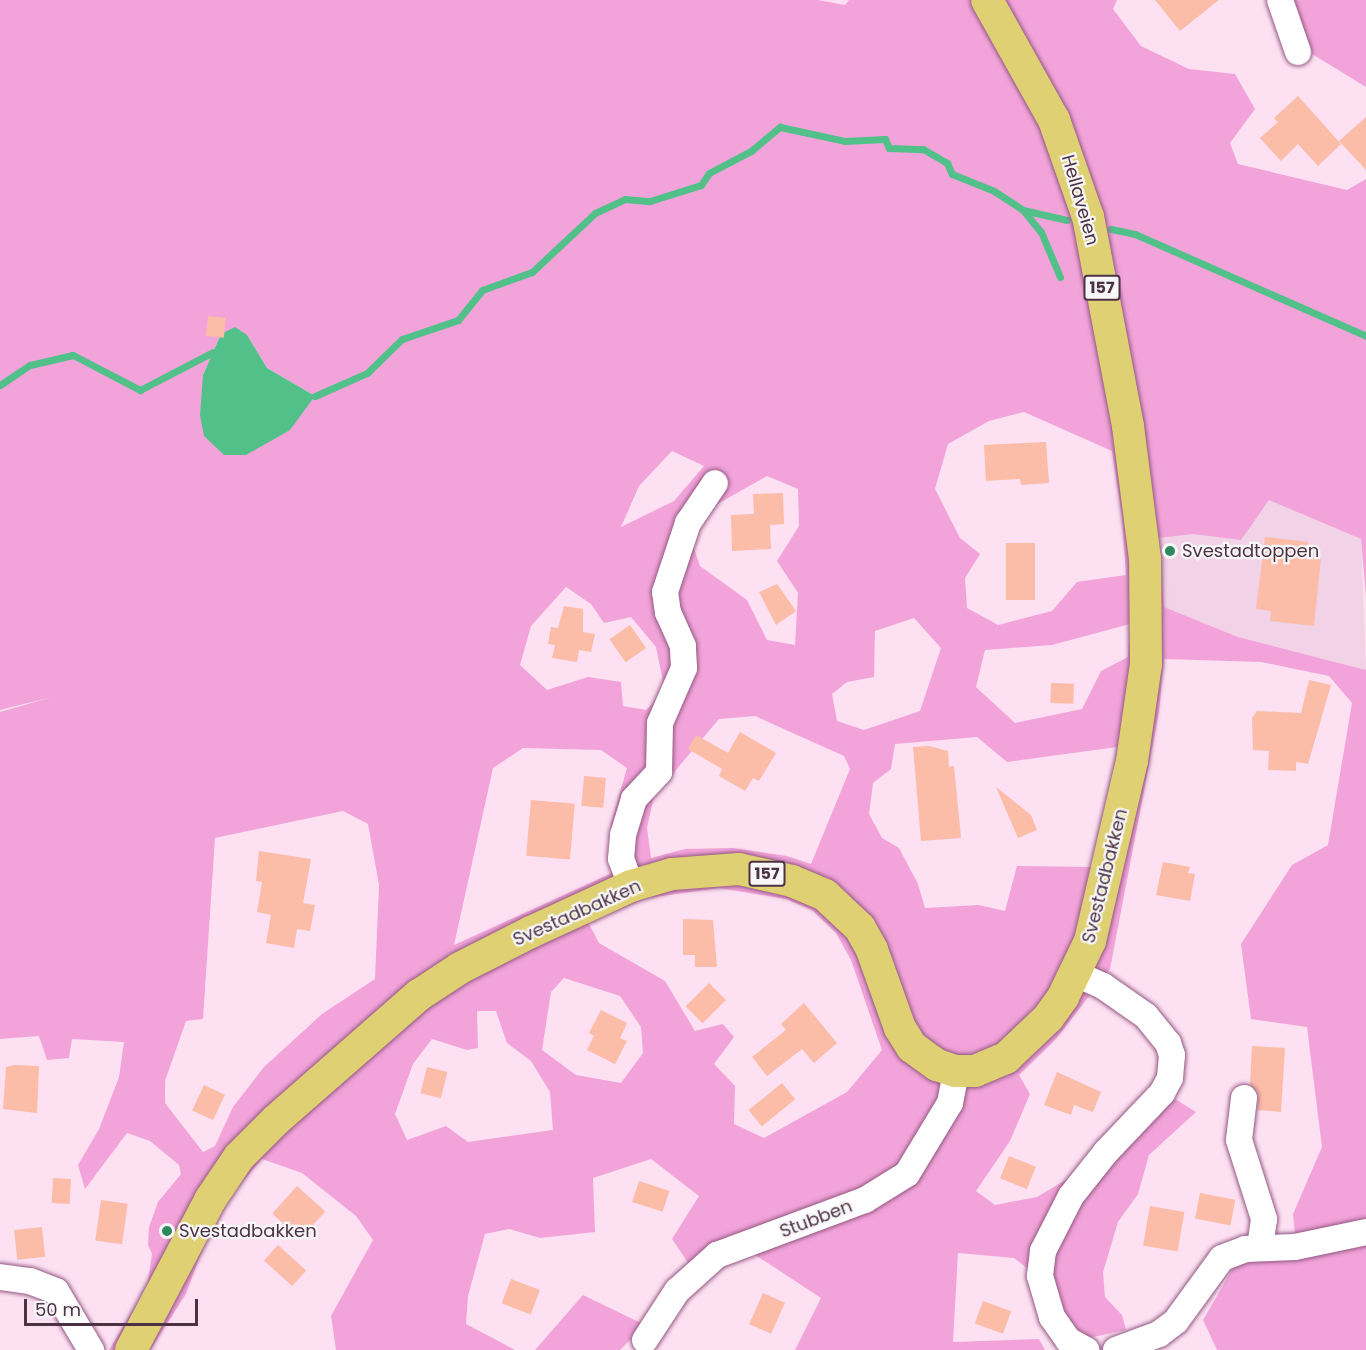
<!DOCTYPE html>
<html>
<head>
<meta charset="utf-8">
<style>
  body { margin:0 }
  #map { position:relative; width:1366px; height:1350px; overflow:hidden; background:#fde1f3; font-family:Poppins,sans-serif }
  div>[style] { position:absolute }
  [style*='--x'] { left:calc(var(--x)*1px); top:calc(var(--y)*1px); width:calc(var(--w)*1px); rotate:calc(var(--a)*1deg) }
  .built>* { inset:0; background:#f1d2e6 }
  .green>* { inset:0; background:#f2a4da }
  .water>* { inset:0; background:#52c089 }
  .stream>* { height:7px; margin:-3.5px; padding:0 3.5px; transform-origin:3.5px; border-radius:3.5px; background:#52c089 }
  .building>* { inset:0; background:#fbbca8; transform-origin:0 0 }
  .roads { filter:drop-shadow(0 0 2px #945882) drop-shadow(0 0 2px #945882) }
  .minor>* { height:26px; margin:-13px; padding:0 13px; transform-origin:13px; border-radius:13px; background:#fff }
  .major>* { height:32px; margin:-16px; padding:0 16px; transform-origin:16px; border-radius:16px; background:#dfd074 }
  .dots>* { width:16px; height:16px; translate:-50% -50%; box-sizing:border-box; border:3px solid #f7f7f7; border-radius:50% }
  span { translate:-50% -50%; white-space:nowrap; text-align:center; line-height:1.15; -webkit-text-stroke:4.5px #f7f7f7; paint-order:stroke }
  .shield-label span { padding:2px 4px; background:#f7f7f7; border:2px solid; border-radius:4px; -webkit-text-stroke-width:0 }
  .shield-label { font-size:16px; color:#4d3245; font-weight:700 }
  .street-label { font-size:18px; color:#4d3245 }
  .poi-label { font-size:18px; color:#4d3245 }
  .left { translate:0 -50%; text-align:left }
  .scale { position:absolute; left:24px; top:1299px; width:174px; height:27px; box-sizing:border-box; border:3px solid #4d3245; border-top:0; padding-left:8px; font-size:18px; line-height:21px; white-space:nowrap; color:#4d3245; -webkit-text-stroke:4px #f7f7f7; paint-order:stroke }
</style>
</head>
<body>
<div id="map">
  <div class="built">
    <div style="clip-path:polygon(1268px 499px,1361px 539px,1366px 670px,1238px 637px,1164px 607px,1159px 538px,1190px 533px,1241px 540px)"></div>
  </div>
  <div class="green">
    <div style="clip-path:polygon(evenodd,0 0,818px 0,845px 5px,849px 0,1117px 0,1113px 9px,1141px 46px,1189px 69px,1235px 74px,1255px 109px,1230px 143px,1238px 164px,1347px 190px,1366px 179px,1366px 596px,1361px 539px,1269px 500px,1241px 540px,1193px 534px,1159px 538px,1164px 607px,1238px 637px,1366px 670px,1366px 1350px,1217px 1350px,1203px 1320px,1235px 1265px,1297px 1254px,1293px 1214px,1322px 1147px,1307px 1027px,1251px 1019px,1241px 944px,1292px 865px,1328px 845px,1352px 703px,1329px 676px,1261px 662px,1164px 659px,1159px 712px,1110px 969px,1056px 1039px,1019px 1075px,1030px 1094px,1010px 1141px,976px 1191px,995px 1205px,1037px 1197px,1124px 1145px,1175px 1099px,1196px 1112px,1149px 1155px,1138px 1194px,1118px 1222px,1103px 1272px,1105px 1297px,1122px 1315px,1126px 1330px,1088px 1338px,1067px 1320px,1054px 1289px,1014px 1258px,958px 1253px,953px 1342px,1039px 1339px,1045px 1350px,795px 1350px,821px 1298px,734px 1241px,689px 1264px,672px 1239px,699px 1196px,651px 1159px,593px 1178px,595px 1232px,540px 1238px,509px 1229px,485px 1234px,468px 1296px,466px 1324px,515px 1350px,336px 1350px,331px 1316px,373px 1240px,356px 1216px,302px 1173px,262px 1159px,227px 1200px,208px 1234px,186px 1294px,150px 1350px,109px 1350px,147px 1287px,152px 1254px,148px 1245px,149px 1227px,158px 1202px,181px 1174px,179px 1165px,150px 1141px,127px 1133px,85px 1189px,78px 1165px,99px 1129px,119px 1077px,124px 1042px,72px 1039px,69px 1058px,47px 1060px,39px 1036px,0 1039px,0 712px,52px 697px,0 710px,0 0,221px 334px,247px 335px,267px 368px,315px 396px,203px 375px,221px 334px,0 0,1024px 412px,1112px 451px,1122px 516px,1126px 575px,1077px 582px,1052px 611px,998px 625px,967px 608px,965px 578px,980px 554px,960px 538px,935px 489px,948px 444px,989px 421px,1024px 412px,0 0,672px 451px,704px 466px,674px 501px,621px 527px,639px 486px,672px 451px,0 0,767px 476px,798px 489px,799px 526px,777px 561px,798px 593px,795px 645px,767px 640px,747px 600px,700px 566px,689px 533px,705px 511px,767px 476px,0 0,566px 587px,591px 604px,604px 623px,631px 617px,656px 647px,665px 691px,646px 710px,623px 706px,621px 682px,588px 677px,547px 690px,520px 665px,531px 626px,566px 587px,0 0,914px 618px,941px 648px,920px 711px,864px 730px,837px 721px,832px 694px,847px 682px,874px 677px,875px 631px,914px 618px,0 0,1130px 624px,1128px 657px,1101px 671px,1082px 709px,1015px 723px,976px 687px,985px 650px,1052px 645px,1130px 624px,0 0,755px 716px,844px 756px,850px 769px,811px 864px,787px 856px,733px 848px,685px 849px,651px 858px,647px 828px,654px 796px,719px 719px,755px 716px,0 0,977px 737px,1007px 762px,1117px 747px,1106px 816px,1092px 867px,1017px 866px,1005px 911px,979px 905px,925px 908px,918px 884px,899px 848px,882px 838px,869px 814px,873px 783px,891px 769px,895px 744px,977px 737px,0 0,523px 748px,601px 750px,627px 768px,611px 824px,612px 873px,454px 945px,493px 768px,523px 748px,0 0,343px 811px,368px 824px,379px 885px,375px 979px,322px 1014px,264px 1067px,233px 1107px,215px 1146px,203px 1152px,165px 1103px,165px 1081px,186px 1021px,203px 1019px,215px 838px,343px 811px,0 0,719px 888px,786px 899px,812px 910px,836px 933px,851px 960px,882px 1050px,847px 1092px,764px 1138px,734px 1124px,735px 1086px,714px 1064px,734px 1037px,723px 1024px,695px 1031px,665px 981px,599px 943px,588px 922px,647px 898px,719px 888px,0 0,564px 978px,620px 996px,641px 1027px,643px 1053px,621px 1083px,576px 1075px,542px 1050px,551px 992px,564px 978px,0 0,477px 1011px,496px 1011px,507px 1043px,531px 1061px,550px 1092px,553px 1130px,468px 1142px,446px 1126px,407px 1140px,395px 1114px,413px 1064px,432px 1039px,467px 1050px,478px 1048px,477px 1011px)"></div>
    <div style="clip-path:polygon(1291px 0,1366px 0,1366px 87px,1312px 54px)"></div>
    <div style="clip-path:polygon(583px 1295px,645px 1325px,620px 1350px,535px 1350px)"></div>
  </div>
  <div class="water">
    <div style="clip-path:polygon(235px 327px,247px 335px,267px 368px,315px 396px,290px 430px,246px 455px,224px 455px,204px 436px,200px 415px,203px 375px,221px 334px)"></div>
  </div>
  <div class="stream">
    <div style="--x:1023;--y:210;--w:45;--a:12.8"></div>
    <div style="--x:1111;--y:229;--w:25;--a:12"></div>
    <div style="--x:1135;--y:234;--w:253;--a:23.8"></div>
    <div style="--x:0;--y:385;--w:36;--a:-34"></div>
    <div style="--x:30;--y:365;--w:44;--a:-13.1"></div>
    <div style="--x:73;--y:355;--w:76;--a:27.6"></div>
    <div style="--x:140;--y:390;--w:82;--a:-27.5"></div>
    <div style="--x:315;--y:396;--w:57;--a:-23.9"></div>
    <div style="--x:367;--y:373;--w:49;--a:-44.2"></div>
    <div style="--x:402;--y:339;--w:59;--a:-18.7"></div>
    <div style="--x:458;--y:320;--w:38;--a:-51"></div>
    <div style="--x:482;--y:290;--w:53;--a:-19.8"></div>
    <div style="--x:532;--y:272;--w:86;--a:-43.1"></div>
    <div style="--x:595;--y:213;--w:33;--a:-25"></div>
    <div style="--x:625;--y:199;--w:25;--a:5"></div>
    <div style="--x:650;--y:201;--w:53;--a:-17.4"></div>
    <div style="--x:701;--y:185;--w:14;--a:-56"></div>
    <div style="--x:709;--y:173;--w:47;--a:-27.6"></div>
    <div style="--x:751;--y:151;--w:38;--a:-40"></div>
    <div style="--x:780;--y:127;--w:66;--a:12.2"></div>
    <div style="--x:845;--y:141;--w:40;--a:-2.9"></div>
    <div style="--x:885;--y:139;--w:10;--a:66"></div>
    <div style="--x:889;--y:148;--w:34;--a:2"></div>
    <div style="--x:923;--y:149;--w:28;--a:30"></div>
    <div style="--x:947;--y:163;--w:12;--a:66"></div>
    <div style="--x:952;--y:174;--w:45;--a:22"></div>
    <div style="--x:994;--y:191;--w:35;--a:33"></div>
    <div style="--x:1023;--y:210;--w:28;--a:51"></div>
    <div style="--x:1041;--y:232;--w:49;--a:67.1"></div>
  </div>
  <div class="building">
    <div style="clip-path:polygon(1155px 0,1219px 0,1180px 31px)"></div>
    <div style="clip-path:polygon(1298px 96px,1341px 144px,1318px 166px,1298px 144px,1281px 161px,1260px 138px,1278px 122px,1274px 118px)"></div>
    <div style="clip-path:polygon(1366px 117px,1366px 170px,1339px 141px)"></div>
    <div style="left:208px;top:316px;width:18px;height:20px;rotate:6deg"></div>
    <div style="clip-path:polygon(1046px 442px,1049px 483px,1021px 485px,1020px 479px,986px 481px,984px 445px)"></div>
    <div style="clip-path:polygon(783px 493px,784px 524px,770px 525px,771px 549px,732px 551px,731px 515px,754px 514px,753px 494px)"></div>
    <div style="clip-path:polygon(1265px 537px,1308px 542px,1307px 556px,1321px 558px,1314px 626px,1270px 621px,1271px 611px,1256px 609px)"></div>
    <div style="left:1006px;top:543px;width:29px;height:57px"></div>
    <div style="clip-path:polygon(777px 584px,796px 611px,776px 625px,759px 592px)"></div>
    <div style="clip-path:polygon(564px 606px,583px 609px,583px 632px,595px 634px,591px 652px,579px 650px,577px 662px,552px 658px,555px 645px,548px 644px,551px 627px,558px 628px)"></div>
    <div style="left:630px;top:625px;width:28px;height:25px;rotate:55deg"></div>
    <div style="clip-path:polygon(1309px 680px,1331px 685px,1308px 764px,1296px 762px,1296px 771px,1268px 770px,1269px 751px,1253px 750px,1252px 718px,1257px 711px,1301px 713px)"></div>
    <div style="left:1051px;top:683px;width:23px;height:20px;rotate:2deg"></div>
    <div style="clip-path:polygon(740px 732px,776px 753px,759px 781px,753px 778px,745px 791px,719px 776px,722px 769px,688px 749px,696px 735px,728px 753px)"></div>
    <div style="clip-path:polygon(929px 746px,948px 751px,949px 767px,954px 766px,961px 838px,921px 841px,913px 747px)"></div>
    <div style="left:584px;top:776px;width:22px;height:30px;rotate:5deg"></div>
    <div style="clip-path:polygon(996px 787px,1031px 815px,1037px 830px,1018px 838px)"></div>
    <div style="left:531px;top:800px;width:44px;height:56px;rotate:5deg"></div>
    <div style="clip-path:polygon(259px 851px,311px 859px,303px 903px,315px 905px,310px 931px,297px 929px,294px 948px,266px 943px,271px 915px,257px 912px,262px 882px,256px 881px)"></div>
    <div style="clip-path:polygon(1163px 862px,1190px 867px,1188px 873px,1195px 874px,1190px 901px,1156px 895px)"></div>
    <div style="clip-path:polygon(683px 919px,713px 920px,717px 967px,695px 967px,695px 955px,683px 955px)"></div>
    <div style="left:709px;top:983px;width:24px;height:33px;rotate:45deg"></div>
    <div style="clip-path:polygon(804px 1003px,837px 1043px,814px 1063px,802px 1049px,767px 1076px,752px 1057px,786px 1030px,781px 1024px)"></div>
    <div style="clip-path:polygon(601px 1010px,627px 1023px,620px 1038px,627px 1041px,615px 1064px,587px 1050px,594px 1036px,589px 1033px)"></div>
    <div style="clip-path:polygon(1252px 1046px,1285px 1048px,1281px 1112px,1258px 1110px,1258px 1093px,1250px 1085px)"></div>
    <div style="clip-path:polygon(14px 1065px,39px 1066px,37px 1113px,3px 1109px,6px 1067px)"></div>
    <div style="left:427px;top:1067px;width:21px;height:27px;rotate:14deg"></div>
    <div style="clip-path:polygon(1057px 1072px,1101px 1092px,1093px 1112px,1074px 1105px,1071px 1115px,1044px 1105px)"></div>
    <div style="left:782px;top:1083px;width:21px;height:43px;rotate:51deg"></div>
    <div style="left:204px;top:1085px;width:23px;height:28px;rotate:25deg"></div>
    <div style="left:1009px;top:1156px;width:29px;height:24px;rotate:22deg"></div>
    <div style="left:53px;top:1178px;width:18px;height:25px;rotate:3deg"></div>
    <div style="left:639px;top:1181px;width:32px;height:22px;rotate:18deg"></div>
    <div style="left:297px;top:1186px;width:38px;height:37px;rotate:42deg"></div>
    <div style="left:1200px;top:1193px;width:36px;height:26px;rotate:11deg"></div>
    <div style="left:101px;top:1200px;width:27px;height:41px;rotate:8deg"></div>
    <div style="left:1150px;top:1206px;width:35px;height:40px;rotate:10deg"></div>
    <div style="left:42px;top:1227px;width:30px;height:28px;rotate:84deg"></div>
    <div style="left:278px;top:1245px;width:38px;height:21px;rotate:42deg"></div>
    <div style="left:511px;top:1279px;width:31px;height:26px;rotate:21deg"></div>
    <div style="left:763px;top:1293px;width:24px;height:34px;rotate:24deg"></div>
    <div style="left:983px;top:1301px;width:30px;height:24px;rotate:20deg"></div>
  </div>
  <div class="roads">
    <div class="minor">
      <div style="--x:1280;--y:0;--w:55;--a:70.9"></div>
      <div style="--x:631;--y:886;--w:29;--a:-110"></div>
      <div style="--x:621;--y:859;--w:24;--a:-85"></div>
      <div style="--x:623;--y:835;--w:38;--a:-73"></div>
      <div style="--x:634;--y:799;--w:37;--a:-47"></div>
      <div style="--x:659;--y:772;--w:49;--a:-88.8"></div>
      <div style="--x:660;--y:723;--w:60;--a:-66.4"></div>
      <div style="--x:684;--y:668;--w:22;--a:-93"></div>
      <div style="--x:683;--y:646;--w:36;--a:-114"></div>
      <div style="--x:668;--y:613;--w:21;--a:-98"></div>
      <div style="--x:665;--y:592;--w:73;--a:-71.6"></div>
      <div style="--x:688;--y:523;--w:48;--a:-56"></div>
      <div style="--x:1076;--y:974;--w:30;--a:24"></div>
      <div style="--x:1103;--y:986;--w:52;--a:34.9"></div>
      <div style="--x:1146;--y:1016;--w:35;--a:51"></div>
      <div style="--x:1168;--y:1043;--w:13;--a:72"></div>
      <div style="--x:1172;--y:1055;--w:23;--a:95"></div>
      <div style="--x:1170;--y:1078;--w:17;--a:118"></div>
      <div style="--x:1162;--y:1093;--w:81;--a:133.5"></div>
      <div style="--x:1106;--y:1152;--w:56;--a:128.5"></div>
      <div style="--x:1071;--y:1196;--w:62;--a:117"></div>
      <div style="--x:1043;--y:1251;--w:25;--a:97"></div>
      <div style="--x:1040;--y:1276;--w:43;--a:73.7"></div>
      <div style="--x:1052;--y:1317;--w:28;--a:55"></div>
      <div style="--x:1068;--y:1340;--w:21;--a:29"></div>
      <div style="--x:1244;--y:1098;--w:42;--a:96.8"></div>
      <div style="--x:1239;--y:1140;--w:83;--a:72.4"></div>
      <div style="--x:1264;--y:1219;--w:27;--a:98"></div>
      <div style="--x:0;--y:1277;--w:30;--a:8"></div>
      <div style="--x:30;--y:1281;--w:28;--a:21"></div>
      <div style="--x:56;--y:1291;--w:69;--a:59.3"></div>
      <div style="--x:645;--y:1340;--w:59;--a:-56.9"></div>
      <div style="--x:677;--y:1291;--w:54;--a:-42"></div>
      <div style="--x:717;--y:1255;--w:158;--a:-20.4"></div>
      <div style="--x:865;--y:1200;--w:49;--a:-31.8"></div>
      <div style="--x:907;--y:1174;--w:83;--a:-58.8"></div>
      <div style="--x:950;--y:1103;--w:33;--a:-79"></div>
      <div style="--x:1116;--y:1350;--w:46;--a:-20.4"></div>
      <div style="--x:1159;--y:1334;--w:21;--a:-37"></div>
      <div style="--x:1176;--y:1321;--w:78;--a:-53.9"></div>
      <div style="--x:1222;--y:1258;--w:25;--a:-21"></div>
      <div style="--x:1245;--y:1249;--w:50;--a:-2.3"></div>
      <div style="--x:1295;--y:1247;--w:73;--a:-11.9"></div>
    </div>
    <div class="major">
      <div style="--x:131;--y:1350;--w:170;--a:-62.2"></div>
      <div style="--x:210;--y:1200;--w:52;--a:-56"></div>
      <div style="--x:239;--y:1157;--w:52;--a:-45"></div>
      <div style="--x:276;--y:1120;--w:190;--a:-41.2"></div>
      <div style="--x:419;--y:995;--w:49;--a:-33.4"></div>
      <div style="--x:460;--y:968;--w:80;--a:-26.9"></div>
      <div style="--x:531;--y:932;--w:110;--a:-24.7"></div>
      <div style="--x:631;--y:886;--w:43;--a:-16.3"></div>
      <div style="--x:672;--y:874;--w:67;--a:-4.3"></div>
      <div style="--x:739;--y:869;--w:54;--a:12.8"></div>
      <div style="--x:792;--y:881;--w:36;--a:23"></div>
      <div style="--x:825;--y:895;--w:48;--a:43.3"></div>
      <div style="--x:860;--y:928;--w:25;--a:61"></div>
      <div style="--x:872;--y:950;--w:83;--a:70.3"></div>
      <div style="--x:900;--y:1028;--w:22;--a:58"></div>
      <div style="--x:912;--y:1047;--w:31;--a:36"></div>
      <div style="--x:937;--y:1065;--w:20;--a:18"></div>
      <div style="--x:956;--y:1071;--w:19;--a:0"></div>
      <div style="--x:975;--y:1071;--w:34;--a:-23"></div>
      <div style="--x:1006;--y:1058;--w:58;--a:-43.6"></div>
      <div style="--x:1048;--y:1018;--w:26;--a:-54"></div>
      <div style="--x:1063;--y:997;--w:62;--a:-64.3"></div>
      <div style="--x:1090;--y:941;--w:185;--a:-76.9"></div>
      <div style="--x:1132;--y:761;--w:98;--a:-81.8"></div>
      <div style="--x:1146;--y:664;--w:105;--a:-90.5"></div>
      <div style="--x:1145;--y:559;--w:134;--a:-97.3"></div>
      <div style="--x:1128;--y:426;--w:213;--a:-100.8"></div>
      <div style="--x:1088;--y:217;--w:103;--a:-109.3"></div>
      <div style="--x:1054;--y:120;--w:137;--a:-119.2"></div>
    </div>
  </div>
  <div class="dots">
    <div style="left:1170px;top:551px;background:#2f885d"></div>
    <div style="left:167px;top:1231px;background:#2f885d"></div>
  </div>
  <div class="shield-label">
    <span style="left:1102px;top:288px">157</span>
    <span style="left:767px;top:874px">157</span>
  </div>
  <div class="street-label">
    <span style="left:1080px;top:200px;rotate:74deg">Hellaveien</span>
    <span style="left:1105px;top:876px;rotate:-76deg">Svestadbakken</span>
    <span style="left:577px;top:913px;rotate:-24deg">Svestadbakken</span>
    <span style="left:816px;top:1219px;rotate:-21deg">Stubben</span>
  </div>
  <div class="poi-label">
    <span class="left" style="left:1182px;top:551px">Svestadtoppen</span>
    <span class="left" style="left:179px;top:1231px">Svestadbakken</span>
  </div>
  <div class="scale">50 m</div>
</div>
</body>
</html>
